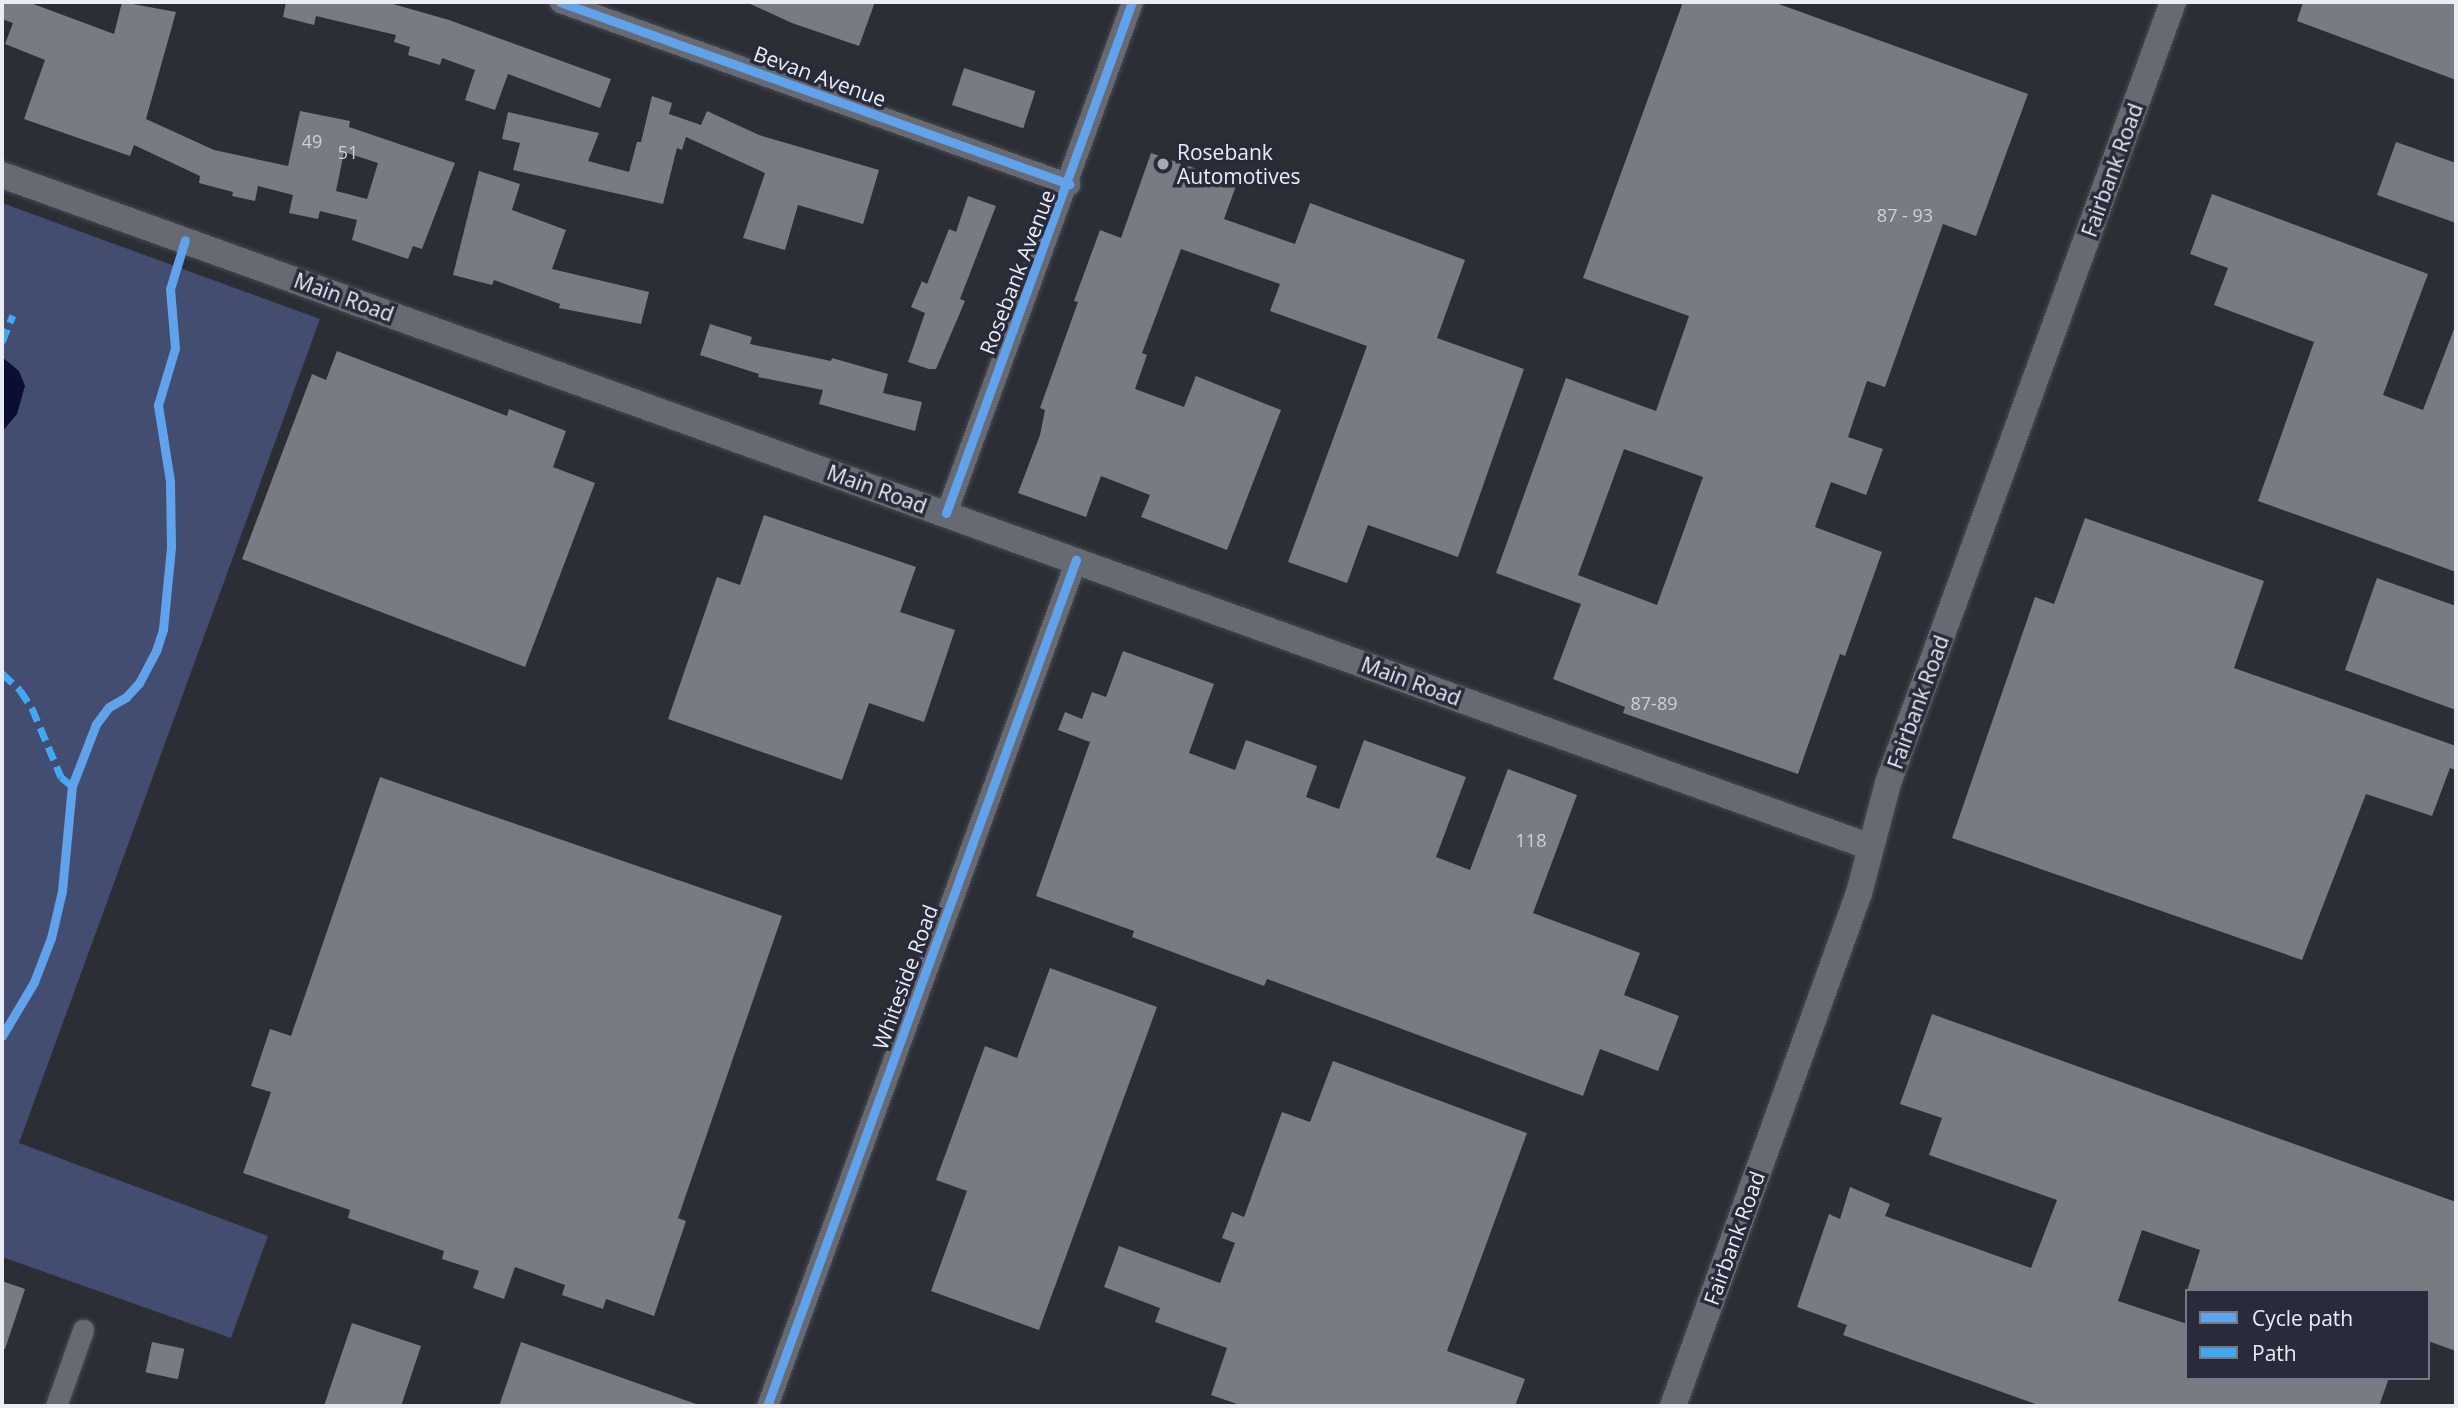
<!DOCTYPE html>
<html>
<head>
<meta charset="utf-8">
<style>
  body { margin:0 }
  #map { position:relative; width:2458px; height:1408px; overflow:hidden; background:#2c2e36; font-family:"Open Sans",sans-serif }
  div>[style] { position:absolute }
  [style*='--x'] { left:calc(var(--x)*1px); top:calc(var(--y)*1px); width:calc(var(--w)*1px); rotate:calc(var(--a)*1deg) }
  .green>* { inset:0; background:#434d6f }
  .water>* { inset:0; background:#0a0e32 }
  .building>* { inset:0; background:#797b82; transform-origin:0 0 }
  .roads { filter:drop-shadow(0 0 2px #484a51) drop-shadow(0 0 2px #484a51) }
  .minor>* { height:21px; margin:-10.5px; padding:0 10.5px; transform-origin:10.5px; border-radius:10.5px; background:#686a71 }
  .major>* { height:26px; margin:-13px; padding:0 13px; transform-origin:13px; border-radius:13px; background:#666a73 }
  .quiet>* { height:7px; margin-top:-3.5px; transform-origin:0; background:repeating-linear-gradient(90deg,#3fa9f5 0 14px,transparent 0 21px) }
  .cycleway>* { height:9px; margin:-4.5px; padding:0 4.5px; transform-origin:4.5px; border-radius:4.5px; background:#60a3ed }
  .dots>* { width:19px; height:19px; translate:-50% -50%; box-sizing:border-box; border:4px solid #282c3a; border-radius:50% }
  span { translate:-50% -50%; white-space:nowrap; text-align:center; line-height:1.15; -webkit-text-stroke:7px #282c3a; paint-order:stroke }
  .number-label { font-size:18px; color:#ced0d9 }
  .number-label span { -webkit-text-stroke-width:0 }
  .street-label { font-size:21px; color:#eaedf6 }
  .poi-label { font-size:21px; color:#eaedf6 }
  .left { translate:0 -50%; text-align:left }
  .frame { position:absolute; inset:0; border:4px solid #eaedf6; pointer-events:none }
  .legend { position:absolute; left:2185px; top:1289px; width:245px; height:91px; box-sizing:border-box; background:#282c3a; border:2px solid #767985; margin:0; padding:9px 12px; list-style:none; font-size:21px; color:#eaedf6 }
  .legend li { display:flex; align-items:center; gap:14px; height:35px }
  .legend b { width:35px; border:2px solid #767985 }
</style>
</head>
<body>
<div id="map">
  <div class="green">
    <div style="clip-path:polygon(2px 203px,320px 319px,19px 1143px,268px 1236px,231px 1338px,2px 1257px)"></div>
  </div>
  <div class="water">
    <div style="clip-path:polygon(2px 357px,19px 371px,25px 386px,17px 414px,2px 432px)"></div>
  </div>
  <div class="building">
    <div style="clip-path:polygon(evenodd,2px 2px,28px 2px,114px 34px,122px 2px,176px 12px,146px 119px,214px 150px,288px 166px,300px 111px,350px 121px,349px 127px,455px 163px,422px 249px,413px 246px,408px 259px,352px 240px,357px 220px,320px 211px,318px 219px,289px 213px,293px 195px,258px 186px,255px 201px,232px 196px,233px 192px,199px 183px,200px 176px,134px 145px,130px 156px,24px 119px,45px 60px,5px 44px,13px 23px,2px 19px,2px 2px,344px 152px,378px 163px,367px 199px,336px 191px,344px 152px)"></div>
    <div style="clip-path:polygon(286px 2px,386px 2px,449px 20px,611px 79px,600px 108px,508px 74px,495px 110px,465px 100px,475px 70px,442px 58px,440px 65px,408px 55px,410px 47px,394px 42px,396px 35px,316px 16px,314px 25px,283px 17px)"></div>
    <div style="clip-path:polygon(746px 2px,875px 2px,859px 46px,792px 23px)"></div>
    <div style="clip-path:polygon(evenodd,1683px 2px,1773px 2px,2028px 94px,1976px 236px,1943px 224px,1885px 387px,1867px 381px,1848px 437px,1883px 449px,1866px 495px,1831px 482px,1815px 527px,1882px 552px,1845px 656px,1840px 654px,1798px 774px,1623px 713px,1625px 707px,1553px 679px,1581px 604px,1496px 573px,1566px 378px,1656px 411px,1689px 316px,1583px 278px,1683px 2px,1624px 449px,1703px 477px,1657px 605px,1578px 575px,1624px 449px)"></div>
    <div style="clip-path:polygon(2303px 2px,2456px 2px,2456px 80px,2297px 21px)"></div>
    <div style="left:964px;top:68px;width:75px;height:39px;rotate:18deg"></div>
    <div style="clip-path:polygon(652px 96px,672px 103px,669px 114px,701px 125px,707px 111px,759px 135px,879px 170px,863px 224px,798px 205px,785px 250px,743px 238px,765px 173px,686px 137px,682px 150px,677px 148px,663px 204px,513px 170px,520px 143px,502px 139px,508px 112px,599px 133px,588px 161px,629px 172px,637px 142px,641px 142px)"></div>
    <div style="clip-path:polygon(2396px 142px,2456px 163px,2456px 223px,2377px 195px)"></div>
    <div style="clip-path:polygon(1151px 153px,1237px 183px,1224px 219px,1295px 244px,1310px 203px,1465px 260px,1437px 338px,1524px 369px,1458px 557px,1368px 525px,1347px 583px,1288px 562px,1367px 346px,1270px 311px,1280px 284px,1181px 249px,1142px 353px,1147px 355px,1135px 389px,1184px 407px,1196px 376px,1281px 410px,1227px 550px,1141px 517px,1150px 495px,1101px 476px,1086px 517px,1018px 493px,1040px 435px,1045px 410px,1040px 408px,1078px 302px,1074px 301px,1100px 230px,1121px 238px)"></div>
    <div style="clip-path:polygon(479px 171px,520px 184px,512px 210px,566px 230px,552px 269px,649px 292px,641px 324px,559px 308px,560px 304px,494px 280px,492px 285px,453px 275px)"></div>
    <div style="clip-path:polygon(2212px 194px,2428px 274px,2383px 395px,2423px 410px,2456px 324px,2456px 572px,2258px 501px,2314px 342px,2214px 305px,2228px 268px,2190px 254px)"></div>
    <div style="clip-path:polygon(968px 196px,996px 206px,960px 299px,965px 301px,936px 369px,929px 369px,908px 362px,925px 313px,911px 307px,922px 281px,927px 284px,949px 229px,956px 232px)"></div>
    <div style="clip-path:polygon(710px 324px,752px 337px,750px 344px,831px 361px,832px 358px,888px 374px,883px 393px,922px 402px,915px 431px,819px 404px,823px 390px,758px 377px,759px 374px,700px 355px)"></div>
    <div style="clip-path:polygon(337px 351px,507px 416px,509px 409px,566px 431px,553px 467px,595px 483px,525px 667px,242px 559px,312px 374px,326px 380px)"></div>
    <div style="clip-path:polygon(764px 515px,916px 567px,900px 612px,955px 630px,924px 722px,869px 703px,842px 780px,668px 719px,717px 577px,740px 585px)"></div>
    <div style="clip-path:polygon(2085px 518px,2264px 581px,2234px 668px,2456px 746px,2456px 770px,2450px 768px,2432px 816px,2366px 794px,2302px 960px,1952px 838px,2035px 597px,2054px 604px)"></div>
    <div style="clip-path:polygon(2377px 578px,2456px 606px,2456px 710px,2345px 670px)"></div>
    <div style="clip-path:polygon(1123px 651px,1214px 684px,1189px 753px,1235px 770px,1246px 740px,1317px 766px,1306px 797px,1339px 809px,1364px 740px,1466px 777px,1436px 857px,1470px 870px,1508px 769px,1577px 795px,1533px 913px,1640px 953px,1624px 995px,1679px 1016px,1658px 1071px,1600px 1049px,1583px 1096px,1267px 979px,1264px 986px,1132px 937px,1134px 931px,1036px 896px,1090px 742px,1058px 730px,1065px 712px,1082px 719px,1092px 692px,1106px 697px)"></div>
    <div style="clip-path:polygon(380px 777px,782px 916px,678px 1218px,686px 1221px,654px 1316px,606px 1299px,603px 1309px,562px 1295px,565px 1285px,515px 1267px,504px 1299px,473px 1288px,479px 1271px,442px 1259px,444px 1251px,348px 1218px,350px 1210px,243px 1173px,271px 1092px,251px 1086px,270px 1029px,291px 1036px)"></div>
    <div style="clip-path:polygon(1050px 968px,1157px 1007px,1039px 1330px,931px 1291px,967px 1191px,936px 1180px,985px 1046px,1017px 1058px)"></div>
    <div style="clip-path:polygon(1932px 1014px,2456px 1202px,2456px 1351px,2428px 1341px,2428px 1291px,2187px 1291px,2200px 1250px,2142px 1230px,2118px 1301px,2187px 1324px,2187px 1378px,2389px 1378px,2379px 1406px,2041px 1406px,1843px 1335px,1847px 1325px,1797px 1307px,1829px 1214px,1840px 1219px,1850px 1187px,1890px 1204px,1885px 1216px,2031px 1268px,2057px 1200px,1929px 1155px,1942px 1118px,1900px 1104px)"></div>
    <div style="clip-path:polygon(1333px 1061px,1527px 1133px,1447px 1351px,1525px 1379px,1515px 1406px,1243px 1406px,1211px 1395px,1227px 1348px,1155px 1322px,1160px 1308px,1104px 1287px,1119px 1246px,1220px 1283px,1235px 1243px,1222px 1238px,1232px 1212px,1244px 1217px,1282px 1112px,1310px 1122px)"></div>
    <div style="clip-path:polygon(2px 1281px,25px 1289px,5px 1349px,2px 1349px)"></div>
    <div style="clip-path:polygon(352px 1323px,421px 1346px,401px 1406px,324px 1406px)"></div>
    <div style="left:152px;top:1342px;width:33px;height:31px;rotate:12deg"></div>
    <div style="clip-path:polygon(521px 1342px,696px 1404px,696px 1406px,499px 1406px)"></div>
  </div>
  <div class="roads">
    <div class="minor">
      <div style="--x:560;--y:2;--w:541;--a:19.68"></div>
      <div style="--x:946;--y:513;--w:544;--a:-70"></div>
      <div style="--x:56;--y:1406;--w:81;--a:-70.4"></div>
      <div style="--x:767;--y:1406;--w:901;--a:-69.94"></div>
    </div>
    <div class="major">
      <div style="--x:2;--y:175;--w:1986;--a:19.78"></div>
      <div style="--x:1673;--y:1406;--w:546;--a:-70.07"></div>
      <div style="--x:1859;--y:893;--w:114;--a:-75.2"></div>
      <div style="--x:1888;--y:783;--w:831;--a:-69.95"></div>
    </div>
  </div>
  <div class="quiet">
    <div style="--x:2;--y:342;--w:29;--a:-68"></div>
    <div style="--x:2;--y:673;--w:25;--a:43"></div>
    <div style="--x:20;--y:690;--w:22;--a:56"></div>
    <div style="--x:32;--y:708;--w:75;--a:67.2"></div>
    <div style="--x:61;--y:777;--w:14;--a:39"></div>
  </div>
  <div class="cycleway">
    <div style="--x:560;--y:2;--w:541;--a:19.68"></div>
    <div style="--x:946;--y:513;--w:544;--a:-70"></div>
    <div style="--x:2;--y:1036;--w:63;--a:-59.3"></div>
    <div style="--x:34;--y:982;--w:47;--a:-68.9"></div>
    <div style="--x:51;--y:938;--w:48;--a:-76.8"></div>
    <div style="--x:62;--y:891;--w:105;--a:-84.6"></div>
    <div style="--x:72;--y:786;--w:66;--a:-68.8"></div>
    <div style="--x:96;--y:724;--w:21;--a:-53"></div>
    <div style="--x:109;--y:707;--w:20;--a:-30"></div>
    <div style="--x:126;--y:697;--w:19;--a:-47"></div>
    <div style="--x:139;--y:683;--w:36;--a:-62"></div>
    <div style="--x:156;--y:651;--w:23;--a:-72"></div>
    <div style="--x:163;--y:629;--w:82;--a:-84.4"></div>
    <div style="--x:171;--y:547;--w:66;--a:-90.9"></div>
    <div style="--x:170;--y:481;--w:77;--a:-99"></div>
    <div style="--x:158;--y:405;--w:59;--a:-73.4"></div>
    <div style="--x:175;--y:348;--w:59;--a:-94.8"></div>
    <div style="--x:170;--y:289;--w:51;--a:-73"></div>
    <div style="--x:767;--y:1406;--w:901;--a:-69.94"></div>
  </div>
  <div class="dots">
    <div style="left:1163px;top:164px;background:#a8aab3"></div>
  </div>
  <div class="number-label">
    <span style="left:312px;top:141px">49</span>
    <span style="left:348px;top:152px">51</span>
    <span style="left:1905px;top:215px">87 - 93</span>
    <span style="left:1654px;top:703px">87-89</span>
    <span style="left:1531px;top:840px">118</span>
  </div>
  <div class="street-label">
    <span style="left:820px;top:76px;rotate:20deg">Bevan Avenue</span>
    <span style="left:2112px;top:170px;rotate:-70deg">Fairbank Road</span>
    <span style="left:1017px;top:272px;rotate:-69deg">Rosebank Avenue</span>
    <span style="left:344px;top:297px;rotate:20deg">Main Road</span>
    <span style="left:877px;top:489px;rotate:20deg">Main Road</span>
    <span style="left:1411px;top:681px;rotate:20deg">Main Road</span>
    <span style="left:1918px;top:702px;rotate:-70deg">Fairbank Road</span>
    <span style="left:905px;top:977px;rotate:-70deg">Whiteside Road</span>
    <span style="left:1734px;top:1238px;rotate:-70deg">Fairbank Road</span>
  </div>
  <div class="poi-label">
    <span class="left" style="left:1177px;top:164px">Rosebank<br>Automotives</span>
  </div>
  <div class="frame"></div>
  <ul class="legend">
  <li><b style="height:9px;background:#60a3ed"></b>Cycle path</li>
  <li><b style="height:9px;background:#3fa9f5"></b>Path</li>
  </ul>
</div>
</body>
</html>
